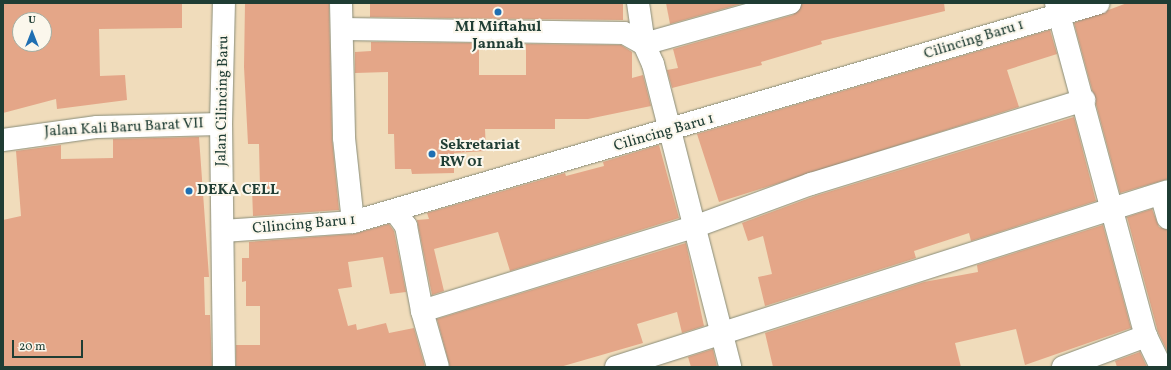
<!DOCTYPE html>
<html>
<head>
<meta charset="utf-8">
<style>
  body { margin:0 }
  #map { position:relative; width:1171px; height:370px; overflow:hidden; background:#f0dcbb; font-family:Vollkorn,serif }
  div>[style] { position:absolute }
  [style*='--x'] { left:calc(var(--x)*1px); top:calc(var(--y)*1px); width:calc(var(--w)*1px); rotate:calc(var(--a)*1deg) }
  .building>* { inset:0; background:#e4a688 }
  .roads { filter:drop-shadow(0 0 1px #888c78) drop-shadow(0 0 1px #888c78) }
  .minor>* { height:22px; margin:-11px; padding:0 11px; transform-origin:11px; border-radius:11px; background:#fff }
  .dots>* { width:11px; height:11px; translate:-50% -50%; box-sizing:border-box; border:2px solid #fbf7ec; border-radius:50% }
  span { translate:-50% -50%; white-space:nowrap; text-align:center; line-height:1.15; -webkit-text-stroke:4px #fbf7ec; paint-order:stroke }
  .poi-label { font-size:15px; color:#1f3d34; font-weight:700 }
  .left { translate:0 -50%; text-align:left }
  .street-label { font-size:15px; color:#1f3d34 }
  .frame { position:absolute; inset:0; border:4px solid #1f3d34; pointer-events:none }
  .north { position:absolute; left:12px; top:12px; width:40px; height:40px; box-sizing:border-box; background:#fbf7ec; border:1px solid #a3ada2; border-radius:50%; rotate:0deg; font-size:11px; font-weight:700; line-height:16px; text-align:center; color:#1f3d34 }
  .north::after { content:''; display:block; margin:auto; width:14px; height:18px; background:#1f6fb2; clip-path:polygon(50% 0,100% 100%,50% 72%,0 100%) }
  .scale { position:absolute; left:12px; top:340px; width:71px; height:18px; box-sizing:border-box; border:2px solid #1f3d34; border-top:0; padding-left:5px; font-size:12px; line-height:14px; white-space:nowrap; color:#1f3d34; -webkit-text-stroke:3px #fbf7ec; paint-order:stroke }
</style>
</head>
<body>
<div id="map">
  <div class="building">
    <div style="clip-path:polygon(evenodd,3px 3px,182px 3px,182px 28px,99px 29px,100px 76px,125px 75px,127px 100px,57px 109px,56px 99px,3px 113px,3px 3px,20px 20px,44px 20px,44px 44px,20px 44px,20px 20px)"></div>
    <div style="clip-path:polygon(245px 3px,329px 3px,332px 138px,339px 210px,253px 216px,252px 189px,260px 188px,259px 144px,248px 144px,244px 67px)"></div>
    <div style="clip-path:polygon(370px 3px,623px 3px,623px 20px,370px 17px)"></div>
    <div style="clip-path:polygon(666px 3px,744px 3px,670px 24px)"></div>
    <div style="clip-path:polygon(802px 3px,944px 3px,945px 11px,821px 41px,822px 44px,761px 62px,762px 65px,672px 88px,667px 70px,678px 68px,673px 49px,793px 15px)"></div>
    <div style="clip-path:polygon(1127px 3px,1168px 3px,1168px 179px,1120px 193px,1074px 23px)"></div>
    <div style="clip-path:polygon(1050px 30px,1057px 54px,1007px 70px,1019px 107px,719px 202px,697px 134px)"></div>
    <div style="clip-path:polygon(371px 42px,479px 43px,479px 75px,526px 75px,526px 44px,621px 45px,632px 52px,632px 78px,643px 75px,651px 106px,588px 119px,555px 119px,555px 129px,485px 129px,486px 151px,454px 153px,454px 173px,412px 174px,411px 169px,395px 169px,394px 134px,388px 134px,388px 72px,355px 73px,355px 52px,371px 51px)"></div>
    <div style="clip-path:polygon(1074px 117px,1096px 201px,971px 241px,969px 233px,914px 251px,916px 258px,765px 306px,758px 277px,772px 274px,763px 236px,748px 241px,742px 223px,815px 196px)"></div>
    <div style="clip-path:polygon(199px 137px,209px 277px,204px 277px,205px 315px,210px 315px,212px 367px,3px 367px,3px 220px,21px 216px,16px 151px,61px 145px,61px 159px,113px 158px,113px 139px)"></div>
    <div style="clip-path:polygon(659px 145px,679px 218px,510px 271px,498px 232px,434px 249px,444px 291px,432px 295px,417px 220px,429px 219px,427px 213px,565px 173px,566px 176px,604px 166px,603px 162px)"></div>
    <div style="clip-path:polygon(1152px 209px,1159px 227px,1168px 230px,1168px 353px,1158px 332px,1127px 217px)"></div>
    <div style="clip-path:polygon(389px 224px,394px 231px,406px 292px,390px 294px,383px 257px,348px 262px,352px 287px,338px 289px,348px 326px,356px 324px,357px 330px,386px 323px,389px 333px,414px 328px,425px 367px,236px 367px,236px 345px,260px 345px,260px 306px,246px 306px,246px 281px,242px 282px,242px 258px,249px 258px,249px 242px,354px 234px)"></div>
    <div style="clip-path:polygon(1103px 225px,1131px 328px,1025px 365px,1016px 329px,955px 343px,961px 367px,773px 367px,765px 333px,924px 282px,978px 272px,977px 265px)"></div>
    <div style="clip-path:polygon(686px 243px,704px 326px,682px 333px,677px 312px,637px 324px,643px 343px,560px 367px,450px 367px,437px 319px)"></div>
    <div style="clip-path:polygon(713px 349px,717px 367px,691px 367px,688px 357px)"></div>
    <div style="clip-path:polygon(1140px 352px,1147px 367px,1117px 367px,1115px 361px)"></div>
  </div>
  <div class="roads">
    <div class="minor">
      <div style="--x:341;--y:3;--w:135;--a:88.7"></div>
      <div style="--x:344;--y:138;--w:84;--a:83.9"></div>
      <div style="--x:638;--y:3;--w:41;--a:81.7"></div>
      <div style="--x:644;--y:44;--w:22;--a:66"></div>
      <div style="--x:653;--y:64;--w:313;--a:75.7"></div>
      <div style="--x:1056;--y:3;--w:345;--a:74.9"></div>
      <div style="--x:1146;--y:336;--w:34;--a:64"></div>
      <div style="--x:342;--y:29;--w:282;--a:0.8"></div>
      <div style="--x:624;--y:33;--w:23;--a:29"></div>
      <div style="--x:644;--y:44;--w:152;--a:-15.7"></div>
      <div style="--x:3;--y:140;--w:95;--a:-7.9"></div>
      <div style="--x:97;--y:127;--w:124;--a:-1.4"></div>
      <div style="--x:1161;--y:194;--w:25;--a:74"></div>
      <div style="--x:395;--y:211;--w:19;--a:54"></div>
      <div style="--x:406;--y:226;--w:86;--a:79.3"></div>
      <div style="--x:422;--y:311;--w:58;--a:74.1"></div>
      <div style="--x:223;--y:231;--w:130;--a:-4"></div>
      <div style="--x:353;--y:222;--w:777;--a:-16.36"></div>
      <div style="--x:422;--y:311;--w:285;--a:-17.2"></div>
      <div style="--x:694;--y:227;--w:125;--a:-20.2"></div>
      <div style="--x:811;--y:184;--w:286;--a:-17.1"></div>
      <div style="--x:224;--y:367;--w:243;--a:-90.7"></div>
      <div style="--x:221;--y:124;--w:121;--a:-88.6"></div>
      <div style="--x:616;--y:367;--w:579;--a:-17.68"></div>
      <div style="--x:1063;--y:367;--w:89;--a:-20.5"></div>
    </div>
  </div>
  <div class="dots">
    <div style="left:498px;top:12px;background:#1f6fb2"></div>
    <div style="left:432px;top:154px;background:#1f6fb2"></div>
    <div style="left:189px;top:191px;background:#1f6fb2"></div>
  </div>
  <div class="poi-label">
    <span style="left:498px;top:36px">MI Miftahul<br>Jannah</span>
    <span class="left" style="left:440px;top:154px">Sekretariat<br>RW 01</span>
    <span class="left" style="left:197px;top:191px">DEKA CELL</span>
  </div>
  <div class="street-label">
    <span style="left:974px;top:40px;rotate:-17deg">Cilincing Baru 1</span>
    <span style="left:223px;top:101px;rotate:-89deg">Jalan Cilincing Baru</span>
    <span style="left:124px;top:128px;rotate:-3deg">Jalan Kali Baru Barat VII</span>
    <span style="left:664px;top:133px;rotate:-16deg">Cilincing Baru 1</span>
    <span style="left:304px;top:225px;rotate:-5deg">Cilincing Baru 1</span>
  </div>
  <div class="frame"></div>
  <div class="north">U</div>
  <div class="scale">20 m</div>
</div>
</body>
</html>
